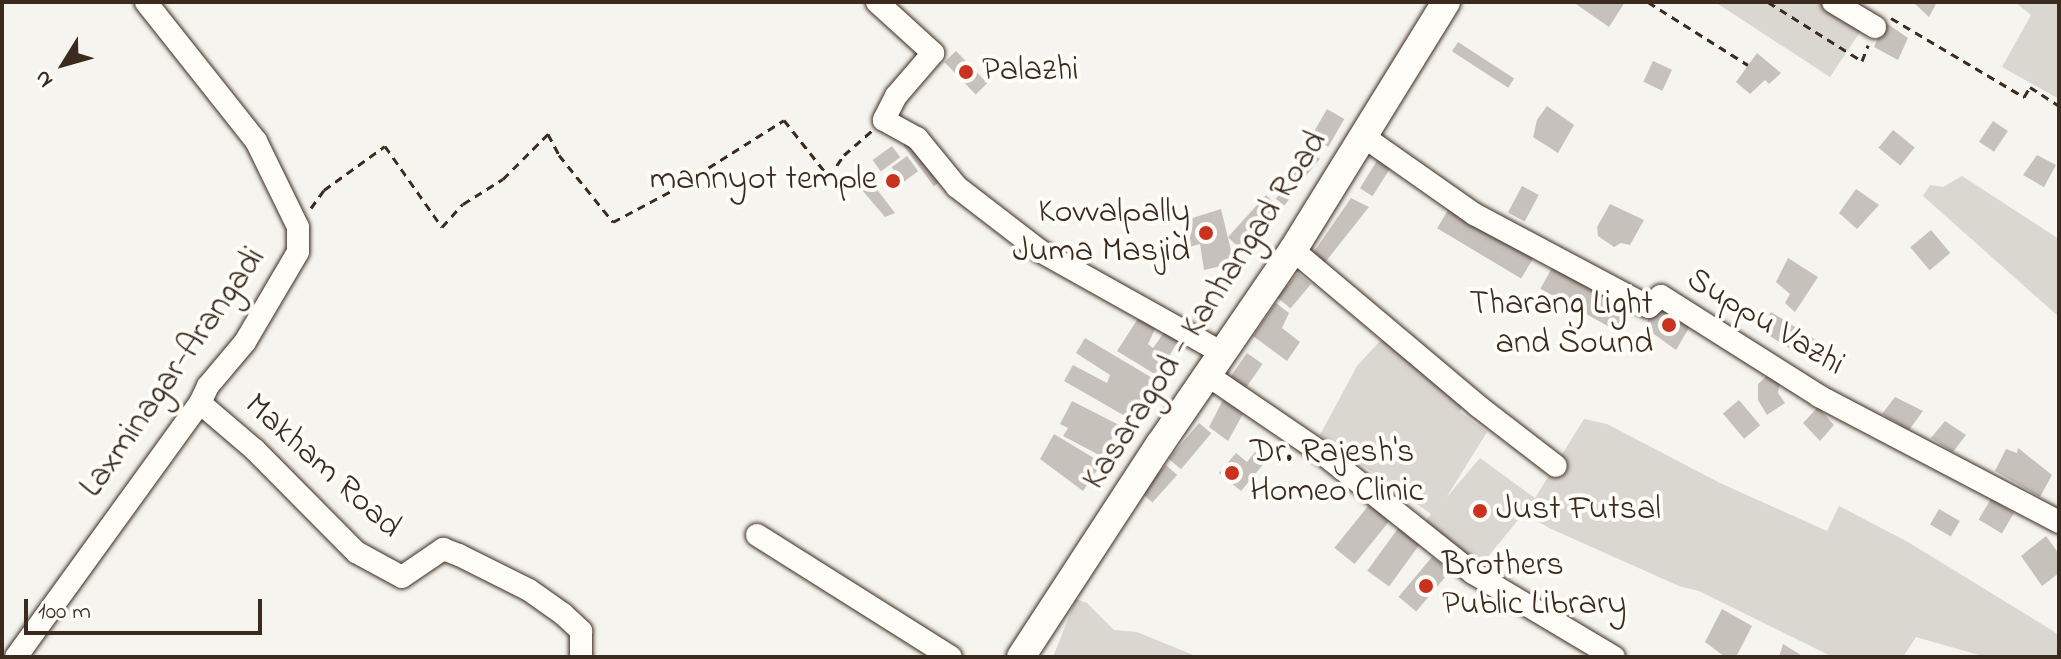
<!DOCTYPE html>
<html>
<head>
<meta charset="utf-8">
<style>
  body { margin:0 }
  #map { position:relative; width:2061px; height:659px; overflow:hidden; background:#f5f4ee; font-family:"Indie Flower",sans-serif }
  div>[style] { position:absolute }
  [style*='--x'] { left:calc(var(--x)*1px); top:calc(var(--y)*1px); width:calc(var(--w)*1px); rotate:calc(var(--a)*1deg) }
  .green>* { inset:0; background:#dad6d0 }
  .building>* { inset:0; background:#c7c1bb; transform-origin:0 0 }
  .path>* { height:3px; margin-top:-1.5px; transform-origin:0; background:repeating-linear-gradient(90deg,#3b2a1e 0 8px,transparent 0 14px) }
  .roads { filter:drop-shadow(0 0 2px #3b2a1e) drop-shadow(0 0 2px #3b2a1e) }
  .minor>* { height:22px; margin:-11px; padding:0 11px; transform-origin:11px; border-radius:11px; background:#fdfcf7 }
  .major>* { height:28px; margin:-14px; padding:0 14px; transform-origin:14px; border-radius:14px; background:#fdfcf7 }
  .dots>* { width:22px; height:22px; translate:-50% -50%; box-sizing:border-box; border:4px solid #fdfcf7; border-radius:50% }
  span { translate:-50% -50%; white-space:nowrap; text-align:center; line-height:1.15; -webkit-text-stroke:8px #fdfcf7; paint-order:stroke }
  .poi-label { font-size:34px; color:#3b2a1e }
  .left { translate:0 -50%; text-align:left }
  .right { translate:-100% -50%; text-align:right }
  .street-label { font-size:34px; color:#3b2a1e }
  .frame { position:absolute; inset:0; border:4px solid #3b2a1e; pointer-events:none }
  .north { position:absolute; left:24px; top:24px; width:80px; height:80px; -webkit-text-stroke:6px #fdfcf7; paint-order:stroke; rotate:233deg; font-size:22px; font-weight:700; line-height:32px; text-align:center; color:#3b2a1e }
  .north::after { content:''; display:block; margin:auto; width:28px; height:36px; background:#3b2a1e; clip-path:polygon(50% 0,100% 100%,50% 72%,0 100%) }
  .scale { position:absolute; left:24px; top:599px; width:238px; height:36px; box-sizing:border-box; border:4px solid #3b2a1e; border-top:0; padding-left:10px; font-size:24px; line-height:28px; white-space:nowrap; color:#3b2a1e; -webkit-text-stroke:6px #fdfcf7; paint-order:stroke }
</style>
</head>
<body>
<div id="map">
  <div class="green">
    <div style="clip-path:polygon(1715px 2px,1825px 2px,1864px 26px,1830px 77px)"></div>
    <div style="clip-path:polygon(2015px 2px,2059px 2px,2059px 99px,2002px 67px,2031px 15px)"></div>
    <div style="clip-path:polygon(1962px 176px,2059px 239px,2058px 316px,1923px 196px,1930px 185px,1943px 187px)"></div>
    <div style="clip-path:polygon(1391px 339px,1464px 400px,1460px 412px,1487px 432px,1446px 498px,1480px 458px,1535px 498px,1584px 419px,1607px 424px,1720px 483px,1827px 531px,1839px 506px,1908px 542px,2053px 631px,2059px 636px,2059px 657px,1986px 657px,1916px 637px,1903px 657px,1833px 657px,1699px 591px,1679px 586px,1549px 528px,1525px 514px,1528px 508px,1481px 565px,1424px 523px,1431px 514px,1320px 435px,1357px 366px,1380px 341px)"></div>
    <div style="clip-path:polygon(1076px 599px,1087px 603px,1114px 630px,1137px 632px,1198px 657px,1053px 657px)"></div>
  </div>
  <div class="building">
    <div style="clip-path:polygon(1573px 2px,1625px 2px,1609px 27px)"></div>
    <div style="clip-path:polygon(1913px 2px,1937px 2px,1929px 17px)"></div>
    <div style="clip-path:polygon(1885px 22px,1908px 38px,1898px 60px,1874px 47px)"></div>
    <div style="left:1458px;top:42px;width:67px;height:11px;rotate:33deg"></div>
    <div style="left:956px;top:51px;width:45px;height:16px;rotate:46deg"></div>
    <div style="clip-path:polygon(1757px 53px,1781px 73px,1769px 84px,1765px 80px,1750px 94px,1736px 82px)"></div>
    <div style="left:1653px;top:61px;width:21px;height:23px;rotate:25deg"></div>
    <div style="clip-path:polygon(1547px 106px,1574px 125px,1558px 153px,1533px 137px,1537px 120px)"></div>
    <div style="left:1327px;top:109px;width:20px;height:32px;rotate:30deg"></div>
    <div style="left:1993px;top:121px;width:18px;height:25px;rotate:34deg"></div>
    <div style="left:1893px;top:130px;width:28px;height:23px;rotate:39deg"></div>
    <div style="left:912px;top:139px;width:51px;height:11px;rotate:53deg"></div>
    <div style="left:892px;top:146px;width:14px;height:24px;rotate:54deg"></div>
    <div style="left:1309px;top:150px;width:14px;height:29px;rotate:39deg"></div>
    <div style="clip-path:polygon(2037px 155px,2056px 165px,2044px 187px,2023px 175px)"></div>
    <div style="left:907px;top:156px;width:19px;height:19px;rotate:54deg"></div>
    <div style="left:1380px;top:156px;width:15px;height:38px;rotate:32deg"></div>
    <div style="clip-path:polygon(866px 175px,895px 213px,885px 217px,856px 183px)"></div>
    <div style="left:1288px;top:183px;width:11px;height:20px;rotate:38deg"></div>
    <div style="left:1522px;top:186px;width:19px;height:30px;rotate:28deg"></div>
    <div style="clip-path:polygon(1856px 189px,1879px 205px,1857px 229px,1839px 213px)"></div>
    <div style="left:1266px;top:195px;width:15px;height:57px;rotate:42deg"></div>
    <div style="clip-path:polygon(1351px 198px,1369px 207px,1323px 265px,1311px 256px)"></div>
    <div style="clip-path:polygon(1610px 204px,1644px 220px,1630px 245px,1621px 243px,1614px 247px,1598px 236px,1597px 227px)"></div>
    <div style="left:1451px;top:205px;width:98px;height:27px;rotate:31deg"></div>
    <div style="clip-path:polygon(1221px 209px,1234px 263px,1204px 270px,1200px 244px,1189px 247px,1183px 221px)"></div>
    <div style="left:1931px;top:230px;width:30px;height:27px;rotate:50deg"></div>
    <div style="clip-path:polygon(1788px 258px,1818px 277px,1795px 312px,1785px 303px,1790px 294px,1776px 282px)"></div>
    <div style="left:1553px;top:266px;width:90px;height:26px;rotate:29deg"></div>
    <div style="left:1298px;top:273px;width:17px;height:32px;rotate:40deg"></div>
    <div style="clip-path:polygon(1661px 296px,1693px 321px,1676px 350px,1647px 329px,1649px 307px)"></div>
    <div style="clip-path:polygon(1276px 303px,1289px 313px,1282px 328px,1300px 342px,1287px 361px,1253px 336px)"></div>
    <div style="left:1771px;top:312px;width:75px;height:21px;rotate:32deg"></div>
    <div style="clip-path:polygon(1139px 317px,1156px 327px,1148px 344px,1153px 348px,1165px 331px,1179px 339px,1158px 376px,1117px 351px)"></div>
    <div style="clip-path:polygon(1085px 338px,1154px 379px,1132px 420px,1064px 381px,1073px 365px,1107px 383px,1110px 375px,1076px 353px)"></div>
    <div style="left:1247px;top:353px;width:19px;height:36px;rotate:35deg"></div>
    <div style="clip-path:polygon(1769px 374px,1780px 382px,1778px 393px,1785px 403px,1767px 415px,1758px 400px,1758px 384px)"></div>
    <div style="clip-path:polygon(1895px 397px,1923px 411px,1909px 430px,1882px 414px)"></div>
    <div style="clip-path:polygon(1223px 400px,1243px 414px,1228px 441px,1209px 427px)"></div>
    <div style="left:1739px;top:400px;width:33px;height:21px;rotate:50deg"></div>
    <div style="clip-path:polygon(1072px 401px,1119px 425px,1103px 457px,1063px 436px,1068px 428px,1060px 424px)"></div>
    <div style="clip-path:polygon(1818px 407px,1834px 425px,1820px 441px,1803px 423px)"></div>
    <div style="clip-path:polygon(1945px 421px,1966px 435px,1953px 452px,1931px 438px)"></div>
    <div style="left:1199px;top:423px;width:16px;height:47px;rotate:40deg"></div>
    <div style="clip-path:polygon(1054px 434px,1102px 463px,1083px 491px,1040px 459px)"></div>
    <div style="clip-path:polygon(2018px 448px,2052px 475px,2040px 497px,1995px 471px,2006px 449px,2017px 453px)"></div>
    <div style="clip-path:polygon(1255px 452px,1266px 461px,1241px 491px,1219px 473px,1236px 453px,1247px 462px)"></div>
    <div style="left:1166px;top:465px;width:15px;height:37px;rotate:42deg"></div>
    <div style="left:1991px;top:499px;width:27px;height:24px;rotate:31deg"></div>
    <div style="left:1369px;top:505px;width:26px;height:55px;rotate:39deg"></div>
    <div style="left:1939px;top:509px;width:24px;height:18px;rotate:30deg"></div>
    <div style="left:1399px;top:527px;width:27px;height:54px;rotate:36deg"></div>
    <div style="clip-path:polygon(2046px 536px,2059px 554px,2059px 573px,2042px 586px,2021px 556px)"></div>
    <div style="left:1432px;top:557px;width:23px;height:52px;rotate:40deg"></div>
    <div style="clip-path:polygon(1722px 609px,1752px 626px,1736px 657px,1725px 657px,1705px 642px)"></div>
    <div style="clip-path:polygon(1783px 644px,1804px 657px,1779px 657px)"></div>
  </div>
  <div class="path">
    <div style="--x:1648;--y:2;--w:118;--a:32.2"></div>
    <div style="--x:1768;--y:2;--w:111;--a:32.1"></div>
    <div style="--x:1862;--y:61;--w:17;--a:-69"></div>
    <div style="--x:1891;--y:18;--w:155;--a:30.7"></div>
    <div style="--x:2024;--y:97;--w:12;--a:-59"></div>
    <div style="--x:2030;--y:87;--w:35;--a:33"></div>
    <div style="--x:311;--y:208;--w:22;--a:-54"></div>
    <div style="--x:324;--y:190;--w:75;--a:-35.8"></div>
    <div style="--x:385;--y:146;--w:99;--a:54.9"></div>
    <div style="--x:442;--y:227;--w:31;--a:-48"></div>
    <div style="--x:463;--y:204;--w:47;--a:-32"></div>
    <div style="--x:503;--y:179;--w:64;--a:-45"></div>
    <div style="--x:548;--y:134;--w:24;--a:62"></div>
    <div style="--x:559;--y:155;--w:86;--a:51.1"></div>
    <div style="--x:613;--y:222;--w:68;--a:-28.1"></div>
    <div style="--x:673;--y:190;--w:131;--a:-32.2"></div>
    <div style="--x:784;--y:120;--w:73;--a:51.7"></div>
    <div style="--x:829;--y:177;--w:27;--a:-56"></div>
    <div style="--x:844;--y:155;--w:37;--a:-41"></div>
  </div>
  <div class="roads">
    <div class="minor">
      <div style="--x:877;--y:2;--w:76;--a:42.3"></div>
      <div style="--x:933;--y:53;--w:57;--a:130.7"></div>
      <div style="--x:896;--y:96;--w:27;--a:117"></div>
      <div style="--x:884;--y:120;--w:38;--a:29"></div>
      <div style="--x:917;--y:138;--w:63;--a:50.8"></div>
      <div style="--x:957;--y:187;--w:105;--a:37.6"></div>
      <div style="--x:1040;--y:251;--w:211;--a:29.2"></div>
      <div style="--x:1833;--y:2;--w:49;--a:30.8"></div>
      <div style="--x:1363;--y:136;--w:136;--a:35.1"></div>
      <div style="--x:1474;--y:214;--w:198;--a:28"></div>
      <div style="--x:1649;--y:307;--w:16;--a:-43"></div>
      <div style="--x:1661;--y:296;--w:187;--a:32.3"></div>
      <div style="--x:1819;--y:396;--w:271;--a:27.7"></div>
      <div style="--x:1293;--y:250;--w:242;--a:40.1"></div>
      <div style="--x:1478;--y:406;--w:98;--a:37.6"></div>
      <div style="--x:1209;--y:376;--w:137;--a:34.3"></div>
      <div style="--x:1322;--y:453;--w:193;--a:38.5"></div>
      <div style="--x:1473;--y:573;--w:164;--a:30.8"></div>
      <div style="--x:200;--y:403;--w:72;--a:40.5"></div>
      <div style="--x:255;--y:450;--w:144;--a:45.3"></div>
      <div style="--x:356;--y:552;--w:52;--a:28.5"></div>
      <div style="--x:402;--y:577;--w:50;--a:-34.3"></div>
      <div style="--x:443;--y:549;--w:17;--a:21"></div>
      <div style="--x:459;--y:555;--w:78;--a:26.6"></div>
      <div style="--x:529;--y:590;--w:42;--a:35.2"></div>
      <div style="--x:563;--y:614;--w:25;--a:43"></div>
      <div style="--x:581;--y:631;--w:26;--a:90"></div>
      <div style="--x:757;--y:535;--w:229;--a:32.2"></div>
      <div style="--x:16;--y:657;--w:314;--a:-54.1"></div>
      <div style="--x:200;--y:403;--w:19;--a:-65"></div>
      <div style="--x:208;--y:386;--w:57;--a:-49.9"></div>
      <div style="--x:245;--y:342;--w:104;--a:-59.5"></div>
      <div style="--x:298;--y:252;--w:25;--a:-90"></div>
      <div style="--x:298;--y:227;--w:96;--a:-116"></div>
      <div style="--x:256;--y:141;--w:177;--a:-128.4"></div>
    </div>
    <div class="major">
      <div style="--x:1021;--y:657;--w:254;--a:-56.9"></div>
      <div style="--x:1160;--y:444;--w:235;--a:-55.6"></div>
      <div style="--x:1293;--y:250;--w:291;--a:-58.3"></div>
    </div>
  </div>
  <div class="dots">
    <div style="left:966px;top:72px;background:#c8321e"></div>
    <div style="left:893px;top:181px;background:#c8321e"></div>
    <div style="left:1206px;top:233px;background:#c8321e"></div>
    <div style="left:1669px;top:325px;background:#c8321e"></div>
    <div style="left:1232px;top:473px;background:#c8321e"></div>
    <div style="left:1480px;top:511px;background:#c8321e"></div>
    <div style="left:1426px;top:586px;background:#c8321e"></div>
  </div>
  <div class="poi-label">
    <span class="left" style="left:982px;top:72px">Palazhi</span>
    <span class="right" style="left:877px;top:181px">mannyot temple</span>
    <span class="right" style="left:1190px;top:233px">Kovvalpally<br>Juma Masjid</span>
    <span class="right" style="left:1653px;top:325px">Tharang Light<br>and Sound</span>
    <span class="left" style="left:1250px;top:473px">Dr. Rajesh's<br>Homeo Clinic</span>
    <span class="left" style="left:1496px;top:511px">Just Futsal</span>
    <span class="left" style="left:1442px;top:586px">Brothers<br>Public Library</span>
  </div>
  <div class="street-label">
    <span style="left:1206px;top:311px;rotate:-57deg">Kasaragod - Kanhangad Road</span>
    <span style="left:1765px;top:323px;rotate:31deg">Suppu Vazhi</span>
    <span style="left:174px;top:373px;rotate:-55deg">Laxminagar-Arangadi</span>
    <span style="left:322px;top:467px;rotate:42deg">Makham Road</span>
  </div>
  <div class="frame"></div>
  <div class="north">N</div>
  <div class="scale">100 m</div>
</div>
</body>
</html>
